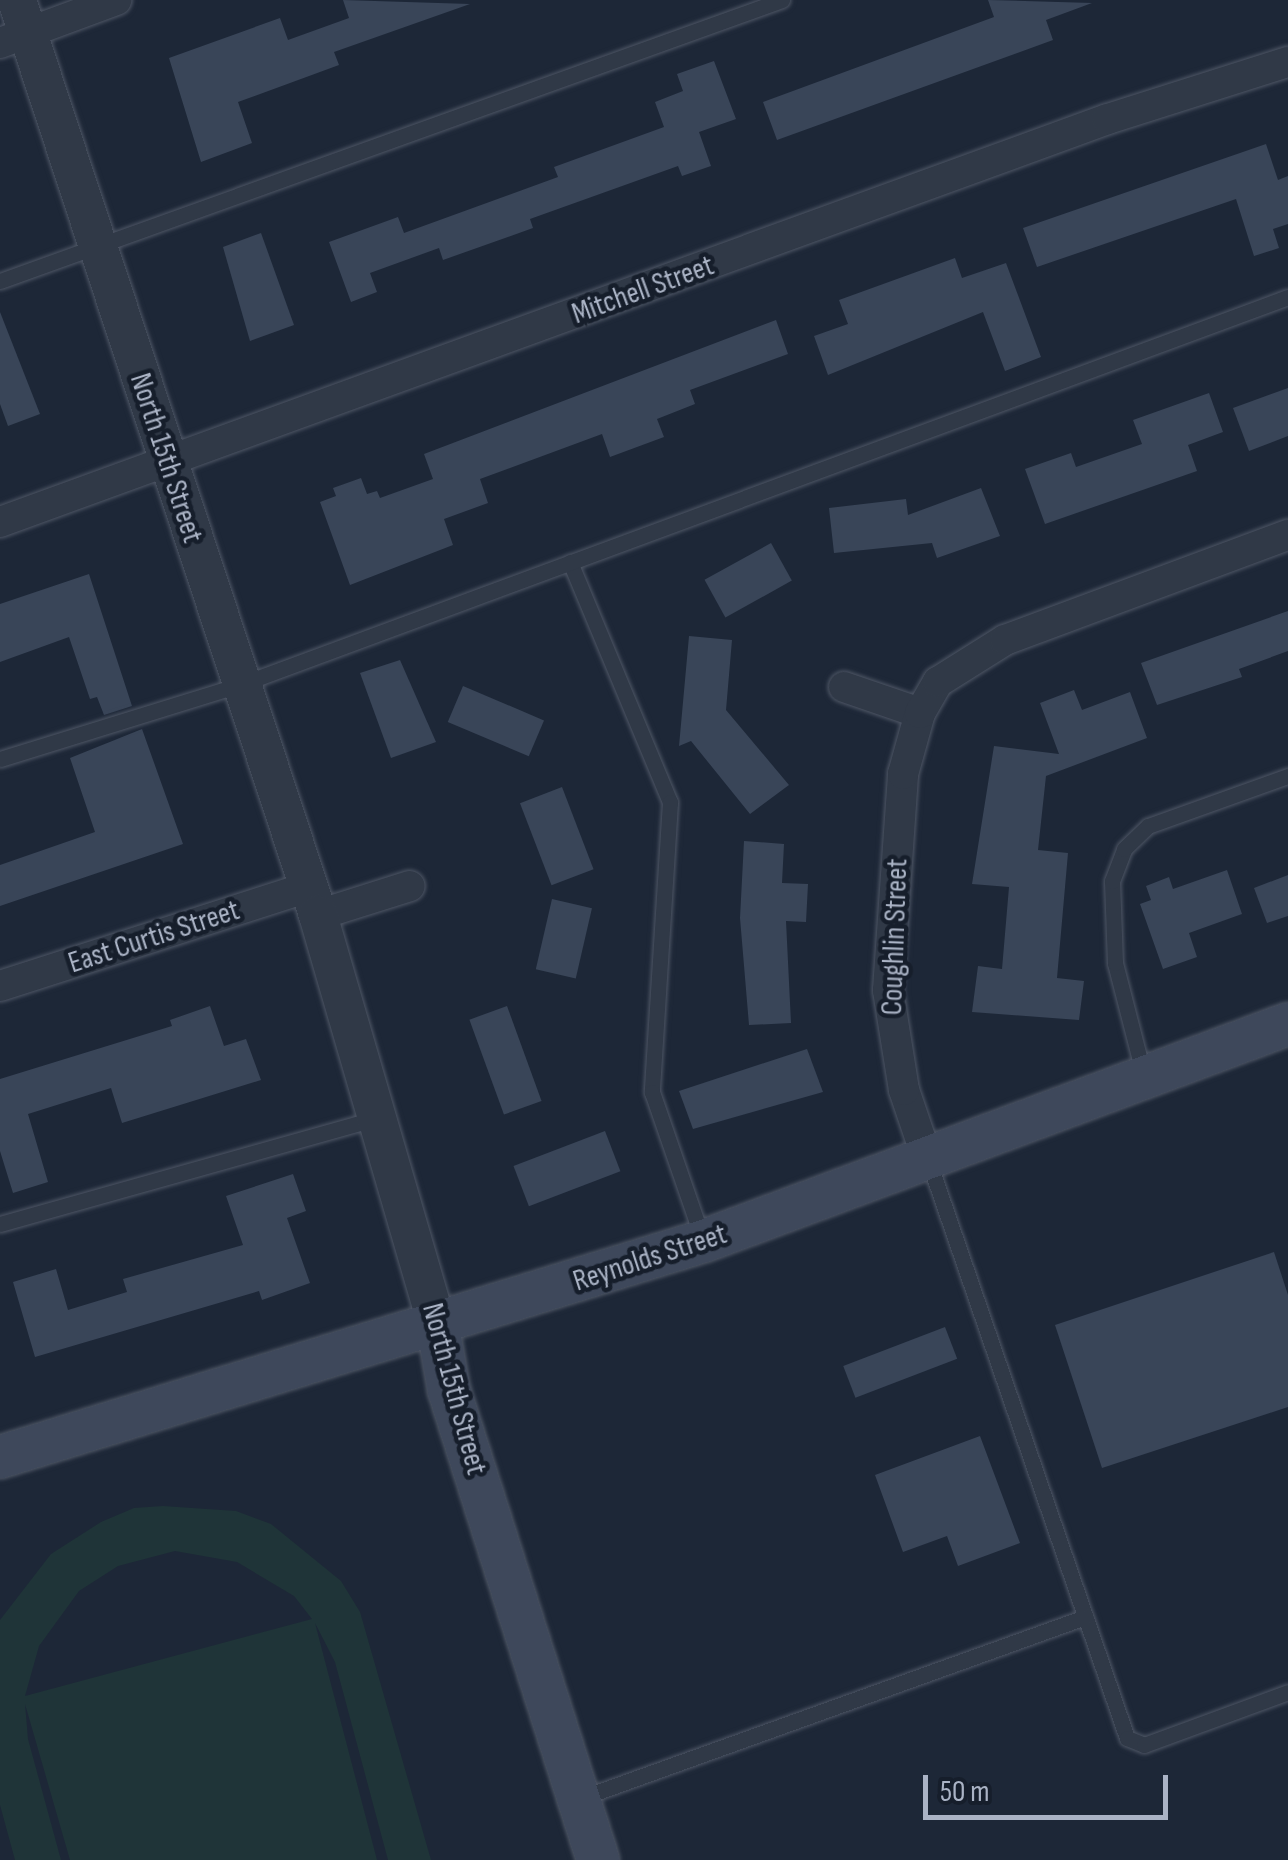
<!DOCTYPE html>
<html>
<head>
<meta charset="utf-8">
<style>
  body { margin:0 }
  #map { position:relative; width:1288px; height:1860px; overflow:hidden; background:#1d2737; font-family:"Sofia Sans Condensed",sans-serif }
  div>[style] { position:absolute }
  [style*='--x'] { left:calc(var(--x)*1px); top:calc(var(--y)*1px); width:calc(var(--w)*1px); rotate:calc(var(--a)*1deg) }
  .green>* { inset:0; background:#1f3438 }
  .building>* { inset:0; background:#394558; transform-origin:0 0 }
  .roads { filter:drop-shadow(0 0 2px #4e5665) drop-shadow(0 0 2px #4e5665) }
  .service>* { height:15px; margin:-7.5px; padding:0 7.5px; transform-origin:7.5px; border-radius:7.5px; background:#303947 }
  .minor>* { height:30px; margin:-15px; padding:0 15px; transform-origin:15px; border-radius:15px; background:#303947 }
  .tertiary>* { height:38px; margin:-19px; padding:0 19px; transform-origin:19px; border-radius:19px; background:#303947 }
  .secondary>* { height:42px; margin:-21px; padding:0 21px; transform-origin:21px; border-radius:21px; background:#3e485b }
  span { translate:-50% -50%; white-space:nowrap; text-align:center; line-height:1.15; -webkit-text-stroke:9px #161e2b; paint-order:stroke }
  .street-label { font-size:30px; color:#aab3c5 }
  .scale { position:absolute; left:923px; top:1775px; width:245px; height:45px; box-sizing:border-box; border:5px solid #aab3c5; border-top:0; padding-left:12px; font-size:30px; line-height:35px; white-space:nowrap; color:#aab3c5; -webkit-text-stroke:8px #161e2b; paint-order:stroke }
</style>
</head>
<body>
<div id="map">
  <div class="green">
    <div style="clip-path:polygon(evenodd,163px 1506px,236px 1511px,271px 1524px,341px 1581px,360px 1612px,431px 1860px,388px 1860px,335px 1662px,315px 1623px,377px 1860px,70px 1860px,25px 1704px,28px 1739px,61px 1860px,15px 1860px,0 1805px,0 1620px,51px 1554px,101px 1522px,134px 1508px,163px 1506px,175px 1551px,237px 1562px,294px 1596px,312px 1619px,25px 1696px,39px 1646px,79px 1591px,118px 1566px,175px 1551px)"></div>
  </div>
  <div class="building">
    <div style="clip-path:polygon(343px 0,470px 4px,334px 52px,339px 65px,238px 102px,252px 143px,201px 162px,169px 58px,280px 18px,288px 40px,349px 18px)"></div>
    <div style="clip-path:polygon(988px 0,1092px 3px,1046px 20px,1053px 40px,777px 140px,763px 102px,994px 17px)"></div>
    <div style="clip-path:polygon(714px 61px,736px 119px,699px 132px,711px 166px,682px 176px,678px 166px,530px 219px,533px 228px,443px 260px,439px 248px,370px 273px,377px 292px,351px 302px,329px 242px,398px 217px,404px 233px,558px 177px,554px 167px,664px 127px,655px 102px,683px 91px,677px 74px)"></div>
    <div style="clip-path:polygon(1266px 144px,1278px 180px,1288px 176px,1288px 224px,1273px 229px,1279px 248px,1254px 256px,1236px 199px,1037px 267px,1023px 228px)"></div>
    <div style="clip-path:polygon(261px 233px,294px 325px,250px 341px,223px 247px)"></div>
    <div style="clip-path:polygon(955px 258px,962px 278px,1006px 263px,1041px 357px,1005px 371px,983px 312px,828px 375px,814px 336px,848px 324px,839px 300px)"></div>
    <div style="clip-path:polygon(0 312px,40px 414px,8px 426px,0 404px)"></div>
    <div style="clip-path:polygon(776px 320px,788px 354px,690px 390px,695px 404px,657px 419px,664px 437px,610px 457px,602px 434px,480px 479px,488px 503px,444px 519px,453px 545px,350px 585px,320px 502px,336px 496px,333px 488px,361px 478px,367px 494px,377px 491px,380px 498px,433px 479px,424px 454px)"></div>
    <div style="clip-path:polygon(1288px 388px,1288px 436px,1249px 451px,1233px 408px)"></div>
    <div style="clip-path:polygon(1209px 393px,1223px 432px,1188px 445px,1197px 471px,1045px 524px,1025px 469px,1071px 453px,1076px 467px,1142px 444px,1133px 420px)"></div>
    <div style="clip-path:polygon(981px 488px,1000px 536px,937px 558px,932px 543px,834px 553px,829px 508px,906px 499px,908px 515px)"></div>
    <div style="left:771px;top:543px;width:43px;height:76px;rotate:61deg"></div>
    <div style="clip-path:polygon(89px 574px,132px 706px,104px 715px,97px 697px,90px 699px,69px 637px,0 662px,0 604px)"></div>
    <div style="clip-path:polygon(1288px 611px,1288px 651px,1239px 669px,1242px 677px,1157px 705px,1141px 663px)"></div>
    <div style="clip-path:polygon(689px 636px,732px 640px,726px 710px,789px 785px,750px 814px,691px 741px,679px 746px)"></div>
    <div style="clip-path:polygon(400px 660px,436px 742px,391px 758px,360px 673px)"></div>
    <div style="left:463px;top:686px;width:88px;height:39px;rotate:23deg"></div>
    <div style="clip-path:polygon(1074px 690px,1082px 710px,1130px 692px,1147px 738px,1046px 776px,1038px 850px,1068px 853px,1057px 978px,1084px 981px,1079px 1020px,972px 1012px,978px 966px,1002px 969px,1009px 887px,972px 884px,994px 746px,1059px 754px,1040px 703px)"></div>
    <div style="clip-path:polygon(142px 729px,183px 844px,0 906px,0 865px,95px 832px,70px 758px)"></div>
    <div style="left:562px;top:787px;width:88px;height:45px;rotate:69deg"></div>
    <div style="clip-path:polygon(744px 841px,784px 844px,782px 883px,808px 884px,806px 922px,786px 921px,791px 1023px,749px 1025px,740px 918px)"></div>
    <div style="clip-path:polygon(1227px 870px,1242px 914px,1189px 933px,1197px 957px,1163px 969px,1140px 904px,1151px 900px,1146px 886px,1169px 877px,1173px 889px)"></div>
    <div style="clip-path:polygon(1288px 875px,1288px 916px,1267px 923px,1254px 888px)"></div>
    <div style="left:552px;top:899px;width:41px;height:72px;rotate:13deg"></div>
    <div style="clip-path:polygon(210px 1006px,224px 1046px,246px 1039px,261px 1080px,122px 1123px,111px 1088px,28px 1114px,48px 1182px,13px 1193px,0 1151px,0 1079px,172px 1026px,170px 1020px)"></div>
    <div style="left:507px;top:1006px;width:101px;height:40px;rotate:70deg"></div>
    <div style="clip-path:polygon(807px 1049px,823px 1092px,693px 1129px,679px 1091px)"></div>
    <div style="left:605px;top:1131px;width:43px;height:98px;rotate:69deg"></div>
    <div style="clip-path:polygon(293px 1174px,306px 1211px,287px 1218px,310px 1283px,262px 1300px,259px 1291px,35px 1357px,13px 1282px,56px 1269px,68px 1310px,127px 1292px,123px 1279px,243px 1245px,226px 1196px)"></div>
    <div style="clip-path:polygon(1274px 1252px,1288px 1295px,1288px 1407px,1102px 1468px,1055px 1325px)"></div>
    <div style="left:945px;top:1327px;width:34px;height:109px;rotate:69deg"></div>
    <div style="clip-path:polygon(980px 1436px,1020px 1543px,958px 1566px,947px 1536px,903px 1552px,875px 1475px)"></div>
  </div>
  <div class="roads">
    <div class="service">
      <div style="--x:0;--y:281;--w:831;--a:-19.77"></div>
      <div style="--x:570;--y:562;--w:260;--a:67.4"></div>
      <div style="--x:670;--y:802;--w:291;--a:93.6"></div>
      <div style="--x:652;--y:1092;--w:153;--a:71"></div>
      <div style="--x:0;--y:759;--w:250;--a:-17.2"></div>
      <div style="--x:239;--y:685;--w:1118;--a:-20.3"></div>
      <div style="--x:1143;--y:1072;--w:113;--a:-104.4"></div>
      <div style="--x:1115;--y:963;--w:82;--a:-92.1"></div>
      <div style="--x:1112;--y:881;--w:34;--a:-69"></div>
      <div style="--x:1124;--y:849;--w:33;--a:-44"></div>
      <div style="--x:1148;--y:826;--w:149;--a:-19.7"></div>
      <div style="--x:929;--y:1162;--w:609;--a:71.03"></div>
      <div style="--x:1127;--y:1738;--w:18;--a:22"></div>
      <div style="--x:1144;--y:1745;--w:153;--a:-20.2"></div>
      <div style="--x:0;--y:1224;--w:391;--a:-15.7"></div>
      <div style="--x:581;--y:1798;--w:536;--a:-19.75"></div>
    </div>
    <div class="minor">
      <div style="--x:0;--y:43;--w:124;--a:-20.3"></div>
      <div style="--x:0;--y:522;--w:1179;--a:-19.99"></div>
      <div style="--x:1108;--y:119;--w:189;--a:-17.6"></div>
      <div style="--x:844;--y:687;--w:80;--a:18.9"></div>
      <div style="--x:318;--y:915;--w:96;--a:-17.5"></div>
      <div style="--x:0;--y:986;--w:324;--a:-17.8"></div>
      <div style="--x:927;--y:1158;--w:72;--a:-108.7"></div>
      <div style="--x:904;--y:1090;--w:101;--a:-99.1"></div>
      <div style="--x:888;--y:990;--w:217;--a:-86"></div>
      <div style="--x:903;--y:774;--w:63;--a:-74.4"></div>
      <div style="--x:920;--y:713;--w:36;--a:-60"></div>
      <div style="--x:938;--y:682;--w:79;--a:-32.1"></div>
      <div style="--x:1005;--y:640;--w:302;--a:-20.4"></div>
    </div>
    <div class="tertiary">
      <div style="--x:17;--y:0;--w:963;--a:71.79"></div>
      <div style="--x:318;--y:915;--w:429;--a:73.8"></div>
    </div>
    <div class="secondary">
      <div style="--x:438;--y:1327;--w:64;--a:80.1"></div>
      <div style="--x:449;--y:1390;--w:493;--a:72.4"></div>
      <div style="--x:0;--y:1457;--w:736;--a:-17.06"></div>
      <div style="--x:704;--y:1241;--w:623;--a:-20.38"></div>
    </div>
  </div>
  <div class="street-label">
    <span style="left:643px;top:290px;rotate:-20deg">Mitchell Street</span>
    <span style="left:166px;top:458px;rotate:72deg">North 15th Street</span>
    <span style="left:154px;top:937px;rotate:-18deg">East Curtis Street</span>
    <span style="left:895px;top:937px;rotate:-88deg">Coughlin Street</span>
    <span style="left:650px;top:1258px;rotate:-18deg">Reynolds Street</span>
    <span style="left:454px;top:1389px;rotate:75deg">North 15th Street</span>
  </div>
  <div class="scale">50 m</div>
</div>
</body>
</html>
